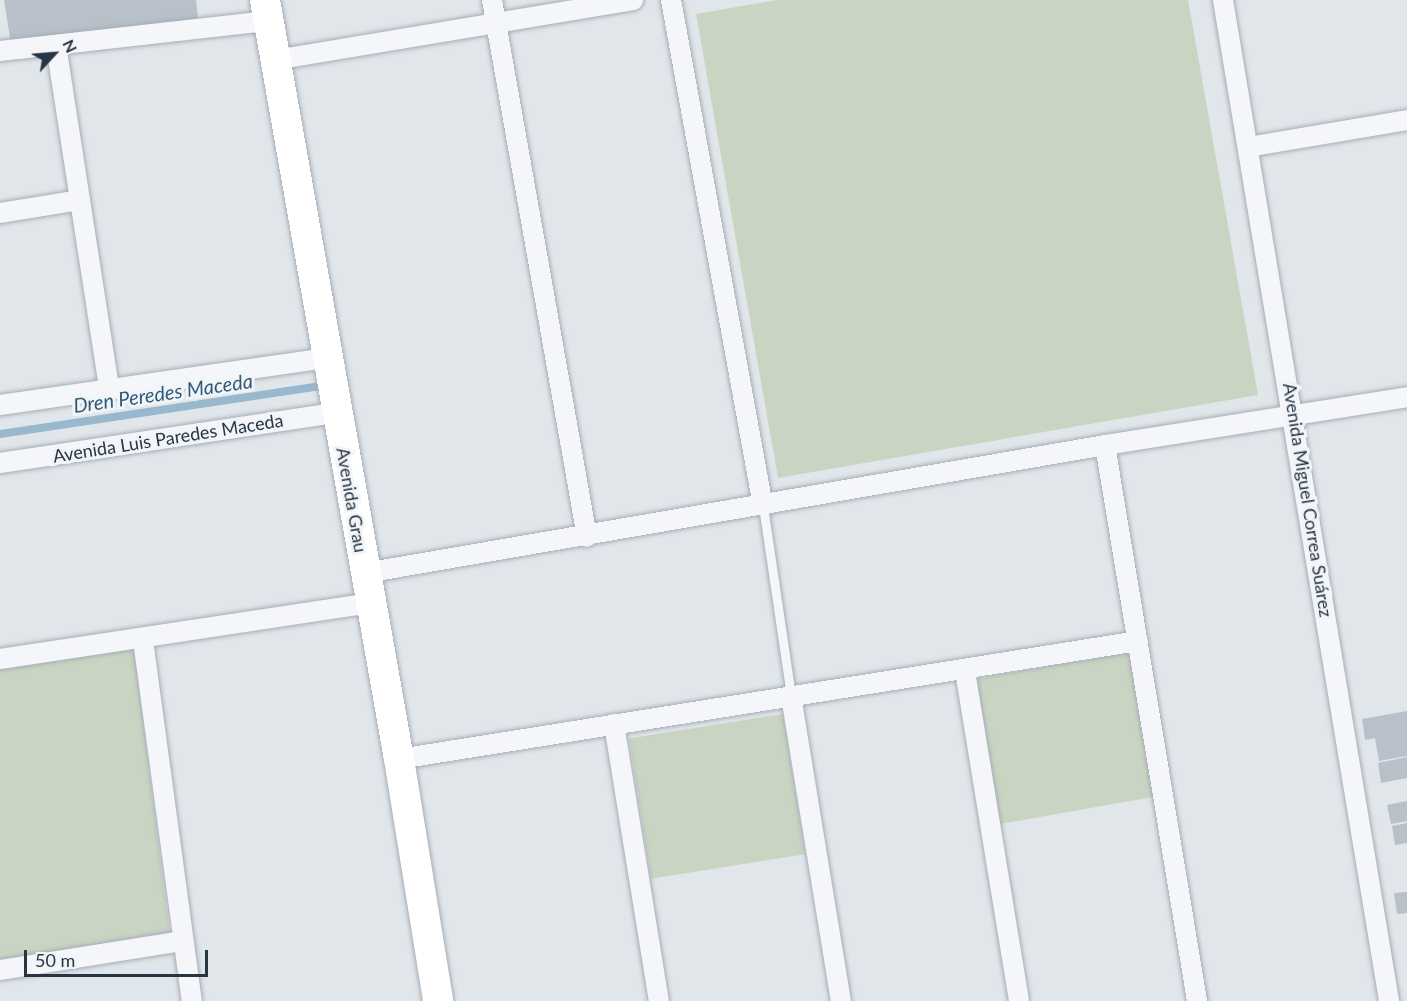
<!DOCTYPE html>
<html>
<head>
<meta charset="utf-8">
<style>
  body { margin:0 }
  #map { position:relative; width:1407px; height:1001px; overflow:hidden; background:#e1e6eb; font-family:Lato,sans-serif }
  div>[style] { position:absolute }
  [style*='--x'] { left:calc(var(--x)*1px); top:calc(var(--y)*1px); width:calc(var(--w)*1px); rotate:calc(var(--a)*1deg) }
  .green>* { inset:0; background:#c9d5c2; transform-origin:0 0 }
  .stream>* { height:8px; margin:-4px; padding:0 4px; transform-origin:4px; border-radius:4px; background:#9ab8cd }
  .building>* { inset:0; background:#b8c0c9 }
  .roads { filter:drop-shadow(0 0 2px #a6adb6) drop-shadow(0 0 2px #a6adb6) }
  .service>* { height:9px; margin:-4.5px; padding:0 4.5px; transform-origin:4.5px; border-radius:4.5px; background:#f4f6f9 }
  .minor>* { height:20px; margin:-10px; padding:0 10px; transform-origin:10px; border-radius:10px; background:#f4f6f9 }
  .primary>* { height:30px; margin:-15px; padding:0 15px; transform-origin:15px; border-radius:15px; background:#fff }
  span { translate:-50% -50%; white-space:nowrap; text-align:center; line-height:1.15; -webkit-text-stroke:6px #f1f5f8; paint-order:stroke }
  .street-label { font-size:18px; color:#283544 }
  .water-label { font-size:20px; color:#30597a; font-style:italic }
  .north { position:absolute; left:24px; top:24px; width:60px; height:60px; -webkit-text-stroke:4px #f1f5f8; paint-order:stroke; rotate:64deg; font-size:16px; font-weight:700; line-height:24px; text-align:center; color:#283544 }
  .north::after { content:''; display:block; margin:auto; width:21px; height:27px; background:#283544; clip-path:polygon(50% 0,100% 100%,50% 72%,0 100%) }
  .scale { position:absolute; left:24px; top:950px; width:184px; height:27px; box-sizing:border-box; border:3px solid #283544; border-top:0; padding-left:8px; font-size:18px; line-height:21px; white-space:nowrap; color:#283544; -webkit-text-stroke:4px #f1f5f8; paint-order:stroke }
</style>
</head>
<body>
<div id="map">
  <div class="green">
    <div style="clip-path:polygon(777px 0,1188px 0,1258px 395px,778px 478px,696px 14px)"></div>
    <div style="clip-path:polygon(133px 641px,171px 943px,0 966px,0 662px)"></div>
    <div style="left:1129px;top:652px;width:147px;height:157px;rotate:80deg"></div>
    <div style="left:783px;top:714px;width:142px;height:156px;rotate:81deg"></div>
  </div>
  <div class="stream">
    <div style="--x:0;--y:434;--w:331;--a:-8.5"></div>
  </div>
  <div class="building">
    <div style="clip-path:polygon(4px 0,196px 0,198px 19px,11px 44px)"></div>
    <div style="clip-path:polygon(1407px 711px,1407px 756px,1379px 761px,1375px 738px,1365px 740px,1362px 719px)"></div>
    <div style="clip-path:polygon(1407px 757px,1407px 778px,1381px 783px,1378px 763px)"></div>
    <div style="clip-path:polygon(1407px 801px,1407px 821px,1391px 824px,1387px 805px)"></div>
    <div style="clip-path:polygon(1407px 823px,1407px 843px,1395px 845px,1392px 826px)"></div>
    <div style="clip-path:polygon(1407px 892px,1407px 913px,1397px 914px,1394px 893px)"></div>
  </div>
  <div class="roads">
    <div class="service">
      <div style="--x:763;--y:506;--w:192;--a:81.6"></div>
    </div>
    <div class="minor">
      <div style="--x:492;--y:0;--w:545;--a:79.97"></div>
      <div style="--x:671;--y:0;--w:514;--a:79.7"></div>
      <div style="--x:1223;--y:0;--w:1015;--a:80.58"></div>
      <div style="--x:56;--y:45;--w:347;--a:81.2"></div>
      <div style="--x:0;--y:51;--w:270;--a:-6.4"></div>
      <div style="--x:275;--y:60;--w:363;--a:-9.5"></div>
      <div style="--x:1248;--y:147;--w:161;--a:-9.6"></div>
      <div style="--x:0;--y:213;--w:81;--a:-9.2"></div>
      <div style="--x:0;--y:405;--w:329;--a:-8.2"></div>
      <div style="--x:1105;--y:445;--w:564;--a:80.6"></div>
      <div style="--x:0;--y:463;--w:340;--a:-8.5"></div>
      <div style="--x:365;--y:573;--w:751;--a:-9.81"></div>
      <div style="--x:1105;--y:445;--w:306;--a:-9"></div>
      <div style="--x:143;--y:640;--w:364;--a:82.3"></div>
      <div style="--x:0;--y:659;--w:374;--a:-8.6"></div>
      <div style="--x:965;--y:671;--w:334;--a:80.7"></div>
      <div style="--x:791;--y:696;--w:309;--a:80.7"></div>
      <div style="--x:614;--y:724;--w:281;--a:80.8"></div>
      <div style="--x:399;--y:759;--w:748;--a:-9.07"></div>
      <div style="--x:0;--y:970;--w:185;--a:-9"></div>
    </div>
    <div class="primary">
      <div style="--x:265;--y:0;--w:771;--a:79.99"></div>
      <div style="--x:399;--y:759;--w:245;--a:80.8"></div>
    </div>
  </div>
  <div class="street-label">
    <span style="left:168px;top:438px;rotate:-9deg">Avenida Luis Paredes Maceda</span>
    <span style="left:352px;top:500px;rotate:80deg">Avenida Grau</span>
    <span style="left:1308px;top:500px;rotate:81deg">Avenida Miguel Correa Suárez</span>
  </div>
  <div class="water-label">
    <span style="left:163px;top:393px;rotate:-8deg">Dren Peredes Maceda</span>
  </div>
  <div class="north">N</div>
  <div class="scale">50 m</div>
</div>
</body>
</html>
